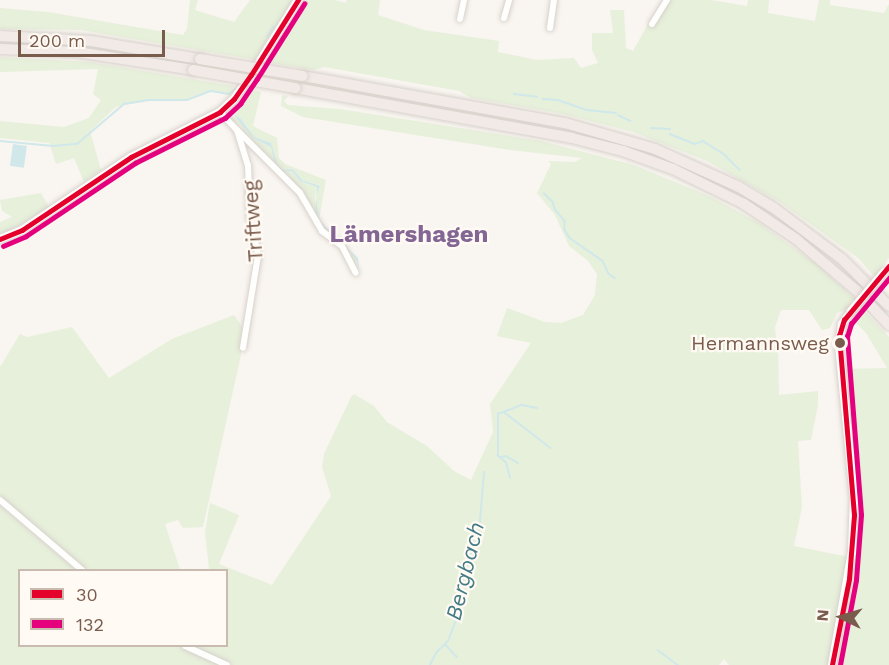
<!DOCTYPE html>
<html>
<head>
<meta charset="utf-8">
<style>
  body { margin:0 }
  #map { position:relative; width:889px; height:665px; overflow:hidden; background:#f9f5f0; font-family:"Work Sans",sans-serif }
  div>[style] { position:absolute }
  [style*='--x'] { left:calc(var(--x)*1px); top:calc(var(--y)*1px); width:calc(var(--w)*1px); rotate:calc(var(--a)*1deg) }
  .green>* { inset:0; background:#e7f0db }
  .water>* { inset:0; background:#d0e8ea; transform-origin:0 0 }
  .stream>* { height:1.5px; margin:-0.75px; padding:0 0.75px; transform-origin:0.75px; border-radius:0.75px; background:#d0e8ea }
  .roads { filter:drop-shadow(0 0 2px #d7d1cb) drop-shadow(0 0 2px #d7d1cb) }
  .street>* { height:6px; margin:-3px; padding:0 3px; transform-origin:3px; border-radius:3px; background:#fefefd }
  .secondary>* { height:8px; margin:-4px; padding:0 4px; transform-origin:4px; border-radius:4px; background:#fefefd }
  .highway>* { height:10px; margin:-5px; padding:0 5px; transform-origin:5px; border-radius:5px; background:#f2eae7 }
  .bridges { filter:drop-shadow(0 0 2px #d9d2cb) drop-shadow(0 0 2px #d9d2cb) }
  .secondary-bridge>* { height:8px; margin:-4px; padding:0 4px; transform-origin:4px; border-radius:4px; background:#fefefd }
  .highway-bridge>* { height:10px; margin:-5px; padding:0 5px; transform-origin:5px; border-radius:5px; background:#f2eae7 }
  .bus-1>* { height:4.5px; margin:-2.25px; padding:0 2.25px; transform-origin:2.25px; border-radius:2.25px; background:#e4002b }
  .bus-2>* { height:4.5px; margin:-2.25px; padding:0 2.25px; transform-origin:2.25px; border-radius:2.25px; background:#e5007d }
  .dots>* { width:16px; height:16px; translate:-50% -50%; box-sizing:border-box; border:3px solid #fffaf3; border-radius:50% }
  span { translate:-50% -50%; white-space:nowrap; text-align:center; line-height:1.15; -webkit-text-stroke:4.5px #fffaf3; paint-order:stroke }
  .bus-label { font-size:20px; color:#7a5c4d }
  .right { translate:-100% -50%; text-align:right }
  .street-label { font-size:21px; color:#7a5c4d }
  .water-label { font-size:22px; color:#437c86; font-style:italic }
  .quarter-label { font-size:24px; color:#846695; font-weight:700 }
  .legend { position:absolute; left:18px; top:569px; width:210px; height:78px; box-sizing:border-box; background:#fffaf3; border:2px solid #cabbb1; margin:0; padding:8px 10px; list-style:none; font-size:18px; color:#7a5c4d }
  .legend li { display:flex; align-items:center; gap:12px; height:30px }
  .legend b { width:30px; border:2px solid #cabbb1 }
  .north { position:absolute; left:811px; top:587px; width:60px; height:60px; -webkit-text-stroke:4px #fffaf3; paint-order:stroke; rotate:275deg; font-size:16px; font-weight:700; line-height:24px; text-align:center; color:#7a5c4d }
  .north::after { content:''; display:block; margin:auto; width:21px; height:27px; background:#7a5c4d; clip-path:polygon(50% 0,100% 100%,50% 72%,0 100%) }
  .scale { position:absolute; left:18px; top:30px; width:147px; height:27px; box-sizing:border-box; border:3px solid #7a5c4d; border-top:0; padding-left:8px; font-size:18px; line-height:21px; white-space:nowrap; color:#7a5c4d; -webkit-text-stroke:4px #fffaf3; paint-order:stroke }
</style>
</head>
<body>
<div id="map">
  <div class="green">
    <div style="clip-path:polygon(190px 0,198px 0,195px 10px,234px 22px,250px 0,295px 0,256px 60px,81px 30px,0 29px,0 8px,48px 12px,183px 35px,187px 29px)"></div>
    <div style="clip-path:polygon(306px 0,335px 0,345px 3px,347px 0,380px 0,378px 15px,424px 30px,499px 41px,498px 52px,537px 60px,574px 58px,581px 68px,598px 63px,592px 50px,592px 33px,613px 33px,610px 10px,624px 10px,626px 48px,633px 51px,649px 22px,669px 0,711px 0,747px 6px,748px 0,769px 0,768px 13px,815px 21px,819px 0,830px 0,830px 5px,884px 13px,889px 4px,889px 258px,875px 277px,858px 258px,780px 202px,707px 161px,633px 132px,563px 114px,471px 98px,459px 91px,324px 67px,314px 70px,270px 63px)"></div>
    <div style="clip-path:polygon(0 57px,90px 62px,234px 86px,228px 94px,210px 90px,187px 99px,148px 100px,116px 107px,90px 131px,101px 170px,84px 182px,74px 158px,56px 164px,49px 143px,0 138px,0 121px,64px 127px,89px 118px,101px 100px,93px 94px,98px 69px,0 72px)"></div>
    <div style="clip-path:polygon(253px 90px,261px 92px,253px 126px,277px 138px,279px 158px,285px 164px,326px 180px,319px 220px,316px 196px,320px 186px,302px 180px,293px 169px,283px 170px,278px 166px,271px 144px,254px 137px,241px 119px,232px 113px)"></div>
    <div style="clip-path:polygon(282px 95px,288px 96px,284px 101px,288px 105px,340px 109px,541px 141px,634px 165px,711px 197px,759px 223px,818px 265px,855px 299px,848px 309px,837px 313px,830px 328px,822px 330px,809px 310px,781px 310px,775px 327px,776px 339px,762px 346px,763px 350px,778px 343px,779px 395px,818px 391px,818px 405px,811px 440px,798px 441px,802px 507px,794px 546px,849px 557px,828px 665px,729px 665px,724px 659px,719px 665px,0 665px,0 505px,76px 570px,20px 570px,20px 646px,226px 646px,226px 570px,85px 570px,0 497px,0 367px,20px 334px,27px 337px,72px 327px,109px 378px,172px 339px,234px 315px,246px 332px,203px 527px,183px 528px,178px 520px,165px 524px,180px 569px,209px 570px,205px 532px,210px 503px,239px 515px,219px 564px,272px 585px,331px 496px,322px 467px,324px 454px,351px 397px,354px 394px,374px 406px,387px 422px,427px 446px,454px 471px,471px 480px,493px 432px,490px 404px,531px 343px,497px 336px,507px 308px,545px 322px,561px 323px,583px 315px,595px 295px,597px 274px,588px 261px,569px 246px,555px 215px,537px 193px,551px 164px,548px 161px,575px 162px,582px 158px,510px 150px,303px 117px,281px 106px)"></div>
    <div style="clip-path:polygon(230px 114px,240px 121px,253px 138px,272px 147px,276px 168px,282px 172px,292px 171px,300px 181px,317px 187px,315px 196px,318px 221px,322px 229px,344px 245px,356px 259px,356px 269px,343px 246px,324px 231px,318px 224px,304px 195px,276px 168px,258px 146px,244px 133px,241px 126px,228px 118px)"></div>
    <div style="clip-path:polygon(41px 193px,49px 207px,15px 228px,0 234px,0 222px,12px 217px,2px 211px,0 200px)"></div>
    <div style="clip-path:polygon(861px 307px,889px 337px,889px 665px,836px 665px,855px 572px,859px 507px,846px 369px,887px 368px,866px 333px,856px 323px,859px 321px,854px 316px)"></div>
  </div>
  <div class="water">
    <div style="clip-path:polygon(232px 113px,241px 119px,254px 137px,271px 143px,278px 166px,283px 170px,293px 169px,302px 180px,320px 186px,316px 196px,319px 220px,358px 258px,359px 269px,356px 259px,344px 245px,322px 229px,315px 214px,317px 187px,300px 181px,292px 171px,282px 172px,276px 168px,271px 147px,253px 138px)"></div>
    <div style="left:13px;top:144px;width:14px;height:22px;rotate:8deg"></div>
  </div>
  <div class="stream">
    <div style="--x:267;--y:37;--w:12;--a:-59"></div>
    <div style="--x:514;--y:94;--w:23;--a:7"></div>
    <div style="--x:543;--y:99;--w:15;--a:4"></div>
    <div style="--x:558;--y:100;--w:31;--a:19"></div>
    <div style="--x:587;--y:110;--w:29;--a:6"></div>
    <div style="--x:618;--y:115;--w:14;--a:25"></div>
    <div style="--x:651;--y:128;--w:19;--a:3"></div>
    <div style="--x:670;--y:134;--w:27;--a:22"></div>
    <div style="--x:695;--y:144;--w:9;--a:-21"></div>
    <div style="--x:703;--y:141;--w:26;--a:32"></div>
    <div style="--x:725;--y:155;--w:21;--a:45"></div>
    <div style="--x:0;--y:141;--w:53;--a:5.4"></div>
    <div style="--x:53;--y:146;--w:24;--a:-5"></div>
    <div style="--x:77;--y:144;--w:62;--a:-40.4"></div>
    <div style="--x:124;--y:104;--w:25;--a:-9"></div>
    <div style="--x:149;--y:100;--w:38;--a:0"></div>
    <div style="--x:187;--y:100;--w:26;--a:-21"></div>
    <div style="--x:211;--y:91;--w:18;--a:9"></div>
    <div style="--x:229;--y:94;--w:8;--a:-40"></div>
    <div style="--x:544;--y:193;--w:13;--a:45"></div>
    <div style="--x:553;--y:202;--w:7;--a:74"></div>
    <div style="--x:555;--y:209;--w:16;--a:50"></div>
    <div style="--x:565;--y:221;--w:9;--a:90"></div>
    <div style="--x:565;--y:230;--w:9;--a:58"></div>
    <div style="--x:570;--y:238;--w:40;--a:34.9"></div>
    <div style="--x:603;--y:261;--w:14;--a:65"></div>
    <div style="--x:609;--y:274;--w:7;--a:34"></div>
    <div style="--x:504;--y:412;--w:59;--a:37.5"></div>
    <div style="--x:501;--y:457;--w:5;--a:-11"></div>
    <div style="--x:506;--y:456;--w:14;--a:30"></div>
    <div style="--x:510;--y:478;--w:16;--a:-105"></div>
    <div style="--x:506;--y:463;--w:11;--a:-139"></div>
    <div style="--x:498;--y:456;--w:42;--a:-90"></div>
    <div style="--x:498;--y:414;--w:26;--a:-21"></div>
    <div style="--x:522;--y:405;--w:15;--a:11"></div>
    <div style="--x:446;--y:645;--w:16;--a:47"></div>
    <div style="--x:658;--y:650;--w:25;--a:37"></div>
    <div style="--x:430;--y:665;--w:13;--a:-63"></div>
    <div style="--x:436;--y:653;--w:17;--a:-45"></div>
    <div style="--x:448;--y:641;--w:34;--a:-69"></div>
    <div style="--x:460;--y:609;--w:19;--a:-90"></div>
    <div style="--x:460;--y:590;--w:34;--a:-75"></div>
    <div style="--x:469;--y:557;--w:26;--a:-67"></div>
    <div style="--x:479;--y:533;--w:61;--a:-85.3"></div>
  </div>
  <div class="roads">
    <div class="street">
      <div style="--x:504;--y:18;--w:19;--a:-74"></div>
      <div style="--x:460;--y:19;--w:19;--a:-78"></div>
      <div style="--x:652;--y:24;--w:28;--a:-58"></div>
      <div style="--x:550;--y:28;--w:28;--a:-82"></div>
      <div style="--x:220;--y:112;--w:25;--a:47"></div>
      <div style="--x:237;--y:130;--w:37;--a:73"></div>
      <div style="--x:248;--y:165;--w:52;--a:87.8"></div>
      <div style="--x:250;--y:217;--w:40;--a:78"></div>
      <div style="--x:258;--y:256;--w:93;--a:99.3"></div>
      <div style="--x:237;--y:130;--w:89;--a:45"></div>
      <div style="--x:300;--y:193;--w:44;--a:59.9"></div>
      <div style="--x:322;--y:231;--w:25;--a:37"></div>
      <div style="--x:342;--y:246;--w:30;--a:63"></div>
      <div style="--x:0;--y:500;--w:108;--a:40.5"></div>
      <div style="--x:185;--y:646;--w:46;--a:24.3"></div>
    </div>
    <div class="secondary">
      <div style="--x:0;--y:239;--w:24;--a:-22"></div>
      <div style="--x:22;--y:230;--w:131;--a:-33.8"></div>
      <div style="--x:131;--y:157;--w:100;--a:-26.8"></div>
      <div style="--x:220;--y:112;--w:19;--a:-43"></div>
      <div style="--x:234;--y:99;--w:29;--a:-55"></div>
      <div style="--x:251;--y:75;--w:89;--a:-57.9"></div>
      <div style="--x:832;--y:665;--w:115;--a:-80"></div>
      <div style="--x:852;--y:552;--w:54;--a:-87.9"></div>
      <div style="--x:854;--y:498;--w:154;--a:-95.6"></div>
      <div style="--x:839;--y:345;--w:21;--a:-82"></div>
      <div style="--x:842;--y:324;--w:16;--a:-55"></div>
    </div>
    <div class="highway">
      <div style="--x:0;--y:36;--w:91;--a:3.1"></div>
      <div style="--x:91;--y:41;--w:110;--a:9.4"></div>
      <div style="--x:0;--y:49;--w:77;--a:2.2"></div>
      <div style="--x:77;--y:52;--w:117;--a:8.8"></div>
      <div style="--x:303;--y:76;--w:266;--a:10.2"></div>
      <div style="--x:565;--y:123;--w:94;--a:16.1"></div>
      <div style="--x:655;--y:149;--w:92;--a:24.3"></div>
      <div style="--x:739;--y:187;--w:41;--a:31"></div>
      <div style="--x:774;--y:208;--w:85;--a:36.9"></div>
      <div style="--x:842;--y:259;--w:66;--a:45"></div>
      <div style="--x:295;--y:88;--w:281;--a:10.2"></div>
      <div style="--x:572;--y:138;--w:53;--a:14.3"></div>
      <div style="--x:623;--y:151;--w:53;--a:19.8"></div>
      <div style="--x:673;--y:169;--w:79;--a:26.2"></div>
      <div style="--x:744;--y:204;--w:63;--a:33.9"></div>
      <div style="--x:796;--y:239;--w:79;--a:40.4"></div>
      <div style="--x:856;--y:290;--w:48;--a:46.7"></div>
    </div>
  </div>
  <div class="bridges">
    <div class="secondary-bridge">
      <div style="--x:851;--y:311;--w:51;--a:-49.8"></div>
    </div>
    <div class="highway-bridge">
      <div style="--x:200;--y:59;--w:104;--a:9.4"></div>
      <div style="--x:193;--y:70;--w:104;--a:10"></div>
    </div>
  </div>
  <div class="bus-1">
    <div style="--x:0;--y:239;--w:24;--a:-22"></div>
    <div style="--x:22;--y:230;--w:131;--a:-33.8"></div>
    <div style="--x:131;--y:157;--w:100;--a:-26.8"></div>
    <div style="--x:220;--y:112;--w:19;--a:-43"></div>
    <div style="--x:234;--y:99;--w:29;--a:-55"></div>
    <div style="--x:251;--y:75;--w:89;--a:-57.9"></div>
    <div style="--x:832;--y:665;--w:88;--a:-78.8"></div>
    <div style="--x:849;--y:579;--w:64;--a:-85.5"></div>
    <div style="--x:854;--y:515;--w:180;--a:-94.8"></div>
    <div style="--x:839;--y:336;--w:17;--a:-73"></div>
    <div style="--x:844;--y:320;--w:70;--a:-50.2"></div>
  </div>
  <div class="bus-2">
    <div style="--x:3;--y:246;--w:25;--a:-23"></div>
    <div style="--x:26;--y:236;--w:131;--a:-33.8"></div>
    <div style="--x:135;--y:163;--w:101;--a:-26.6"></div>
    <div style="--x:225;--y:118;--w:21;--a:-43"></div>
    <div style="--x:240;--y:104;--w:30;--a:-56"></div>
    <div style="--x:257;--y:79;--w:89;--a:-57.9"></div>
    <div style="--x:840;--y:665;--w:86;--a:-79.3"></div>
    <div style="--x:856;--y:580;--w:65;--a:-85.6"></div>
    <div style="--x:861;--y:515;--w:179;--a:-94.5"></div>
    <div style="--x:847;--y:337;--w:14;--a:-73"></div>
    <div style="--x:851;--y:324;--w:60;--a:-50.4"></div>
  </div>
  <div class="dots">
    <div style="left:840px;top:343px;background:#7a5c4d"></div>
  </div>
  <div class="bus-label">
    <span class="right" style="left:829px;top:343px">Hermannsweg</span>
  </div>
  <div class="street-label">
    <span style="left:253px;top:221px;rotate:-94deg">Triftweg</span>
  </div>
  <div class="water-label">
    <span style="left:465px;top:571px;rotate:-76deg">Bergbach</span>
  </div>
  <div class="quarter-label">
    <span style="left:409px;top:235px">Lämershagen</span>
  </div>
  <ul class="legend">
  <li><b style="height:8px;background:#e4002b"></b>30</li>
  <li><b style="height:8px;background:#e5007d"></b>132</li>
  </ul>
  <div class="north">N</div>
  <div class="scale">200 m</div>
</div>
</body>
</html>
